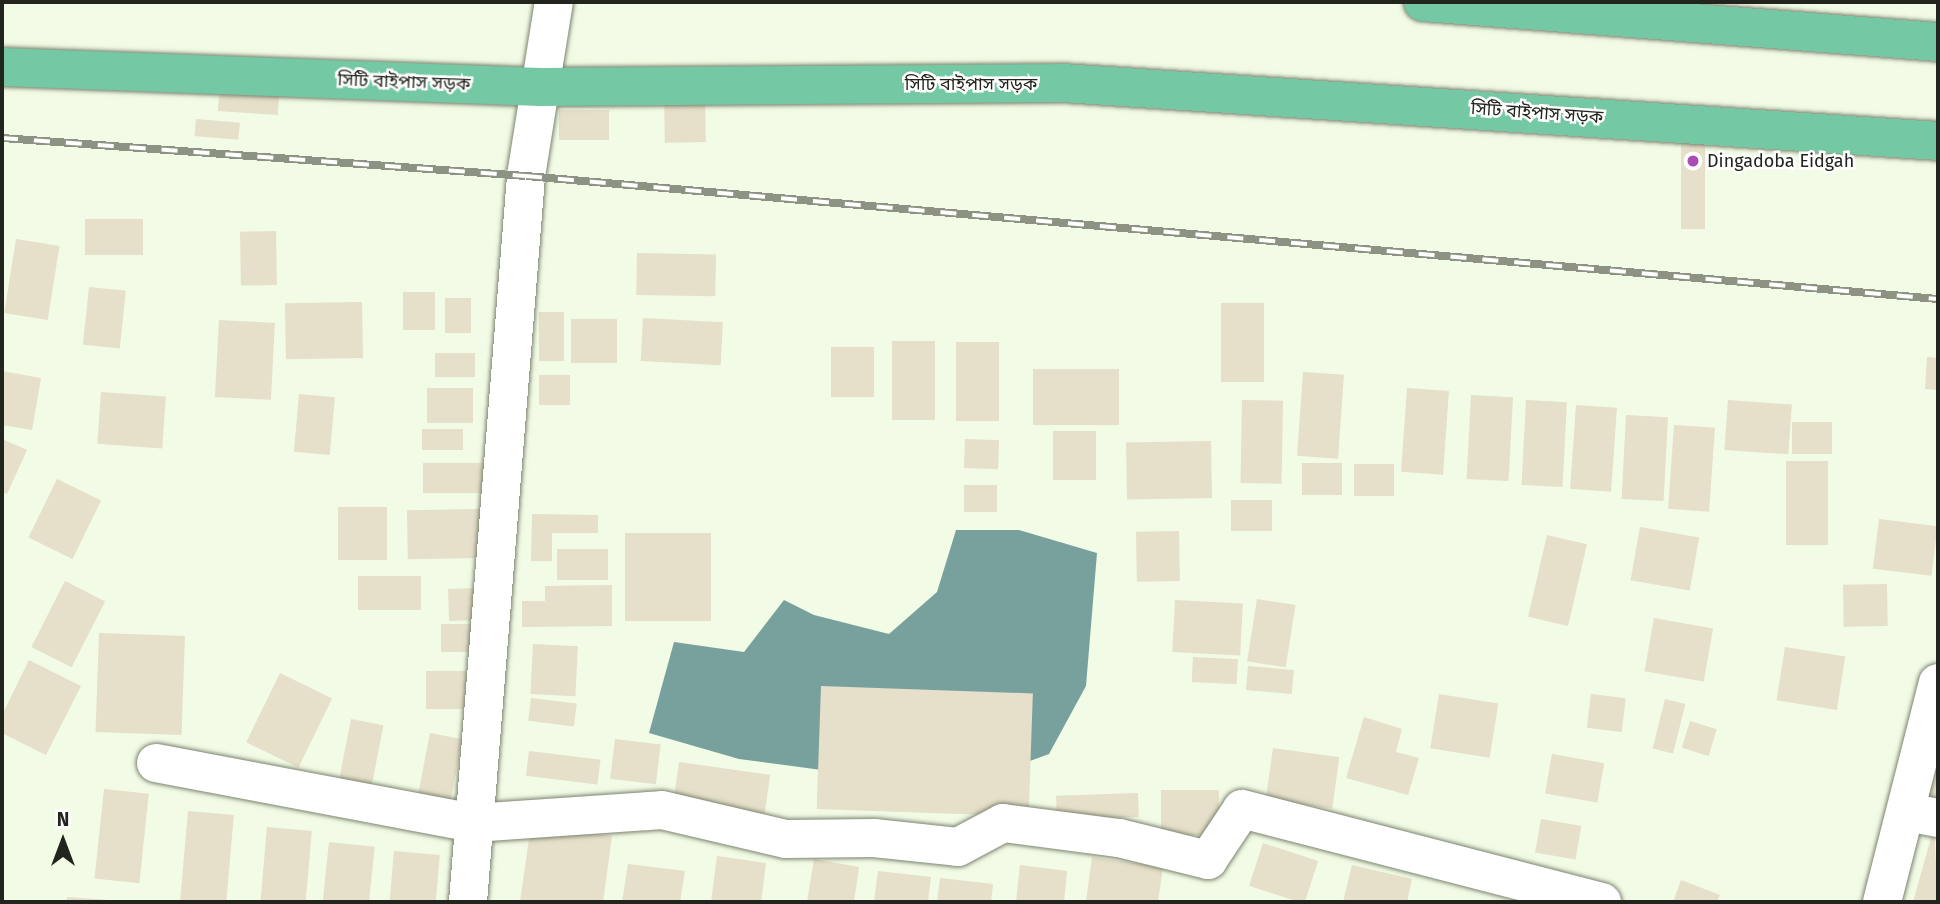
<!DOCTYPE html>
<html>
<head>
<meta charset="utf-8">
<style>
  body { margin:0 }
  #map { position:relative; width:1940px; height:904px; overflow:hidden; background:#f2fbe5; font-family:"Fira Sans","Noto Sans Bengali",sans-serif }
  div>[style] { position:absolute }
  [style*='--x'] { left:calc(var(--x)*1px); top:calc(var(--y)*1px); width:calc(var(--w)*1px); rotate:calc(var(--a)*1deg) }
  .water>* { inset:0; background:#78a19e }
  .building>* { inset:0; background:#e6dfc9; transform-origin:0 0 }
  .roads { filter:drop-shadow(0 0 2px #7c8470) drop-shadow(0 0 2px #7c8470) }
  .minor>* { height:38px; margin:-19px; padding:0 19px; transform-origin:19px; border-radius:19px; background:#fff }
  .primary>* { height:38px; margin:-19px; padding:0 19px; transform-origin:19px; border-radius:19px; background:#74c8a4 }
  .rail>* { height:8px; margin-top:-4px; transform-origin:0; background:repeating-linear-gradient(90deg,#fff 0 16px,#8c9383 0 32px); box-sizing:border-box; border-block:2px solid #8c9383 }
  .dots>* { width:19px; height:19px; translate:-50% -50%; box-sizing:border-box; border:4px solid #fff; border-radius:50% }
  span { translate:-50% -50%; white-space:nowrap; text-align:center; line-height:1.15; -webkit-text-stroke:5px #fff; paint-order:stroke }
  .street-label { font-size:18px; color:#22251d }
  .poi-label { font-size:18px; color:#22251d }
  .left { translate:0 -50%; text-align:left }
  .frame { position:absolute; inset:0; border:4px solid #22251d; pointer-events:none }
  .north { position:absolute; left:28px; top:806px; width:70px; height:70px; -webkit-text-stroke:5px #fff; paint-order:stroke; rotate:0deg; font-size:19px; font-weight:700; line-height:28px; text-align:center; color:#22251d }
  .north::after { content:''; display:block; margin:auto; width:24px; height:32px; background:#22251d; clip-path:polygon(50% 0,100% 100%,50% 72%,0 100%) }
</style>
</head>
<body>
<div id="map">
  <div class="water">
    <div style="clip-path:polygon(956px 530px,1019px 530px,1097px 553px,1086px 686px,1049px 754px,956px 788px,739px 759px,649px 733px,674px 642px,744px 652px,784px 600px,814px 615px,889px 634px,937px 592px)"></div>
  </div>
  <div class="building">
    <div style="left:220px;top:81px;width:60px;height:30px;rotate:4deg"></div>
    <div style="left:705px;top:93px;width:49px;height:41px;rotate:89deg"></div>
    <div style="left:559px;top:110px;width:50px;height:30px"></div>
    <div style="left:196px;top:119px;width:44px;height:17px;rotate:5deg"></div>
    <div style="left:1681px;top:140px;width:24px;height:89px"></div>
    <div style="left:85px;top:219px;width:58px;height:36px"></div>
    <div style="left:276px;top:231px;width:54px;height:36px;rotate:89deg"></div>
    <div style="left:16px;top:239px;width:44px;height:75px;rotate:9deg"></div>
    <div style="left:637px;top:253px;width:79px;height:42px;rotate:1deg"></div>
    <div style="left:89px;top:287px;width:37px;height:58px;rotate:6deg"></div>
    <div style="left:403px;top:292px;width:32px;height:38px"></div>
    <div style="left:445px;top:298px;width:26px;height:35px"></div>
    <div style="left:362px;top:302px;width:56px;height:77px;rotate:89deg"></div>
    <div style="left:1221px;top:303px;width:43px;height:79px"></div>
    <div style="left:539px;top:312px;width:25px;height:49px"></div>
    <div style="left:643px;top:318px;width:80px;height:43px;rotate:3deg"></div>
    <div style="left:571px;top:319px;width:46px;height:44px"></div>
    <div style="left:219px;top:320px;width:56px;height:77px;rotate:3deg"></div>
    <div style="left:892px;top:341px;width:43px;height:79px"></div>
    <div style="left:956px;top:342px;width:43px;height:79px"></div>
    <div style="left:831px;top:347px;width:43px;height:50px"></div>
    <div style="left:435px;top:353px;width:40px;height:24px"></div>
    <div style="clip-path:polygon(1927px 357px,1938px 358px,1938px 390px,1925px 389px)"></div>
    <div style="left:1033px;top:369px;width:86px;height:56px"></div>
    <div style="clip-path:polygon(2px 371px,41px 378px,32px 430px,2px 425px)"></div>
    <div style="left:1303px;top:372px;width:41px;height:84px;rotate:4deg"></div>
    <div style="left:570px;top:375px;width:30px;height:31px;rotate:90deg"></div>
    <div style="left:427px;top:388px;width:46px;height:35px"></div>
    <div style="left:1407px;top:388px;width:42px;height:84px;rotate:4deg"></div>
    <div style="left:101px;top:392px;width:65px;height:52px;rotate:4deg"></div>
    <div style="left:299px;top:394px;width:36px;height:58px;rotate:5deg"></div>
    <div style="left:1471px;top:395px;width:42px;height:84px;rotate:3deg"></div>
    <div style="left:1242px;top:400px;width:41px;height:83px;rotate:1deg"></div>
    <div style="left:1526px;top:400px;width:41px;height:85px;rotate:3deg"></div>
    <div style="left:1728px;top:400px;width:64px;height:50px;rotate:4deg"></div>
    <div style="left:1576px;top:405px;width:41px;height:84px;rotate:4deg"></div>
    <div style="left:1626px;top:415px;width:42px;height:84px;rotate:3deg"></div>
    <div style="left:1832px;top:422px;width:32px;height:40px;rotate:90deg"></div>
    <div style="left:1674px;top:425px;width:41px;height:84px;rotate:4deg"></div>
    <div style="left:463px;top:429px;width:21px;height:41px;rotate:90deg"></div>
    <div style="left:1053px;top:431px;width:43px;height:49px"></div>
    <div style="clip-path:polygon(2px 439px,27px 450px,7px 494px,2px 492px)"></div>
    <div style="left:965px;top:439px;width:34px;height:29px;rotate:2deg"></div>
    <div style="left:1211px;top:441px;width:57px;height:85px;rotate:89deg"></div>
    <div style="left:1828px;top:461px;width:84px;height:42px;rotate:90deg"></div>
    <div style="left:491px;top:463px;width:30px;height:68px;rotate:90deg"></div>
    <div style="left:1302px;top:463px;width:40px;height:32px"></div>
    <div style="left:1354px;top:464px;width:40px;height:32px"></div>
    <div style="left:57px;top:479px;width:49px;height:65px;rotate:26deg"></div>
    <div style="left:964px;top:485px;width:33px;height:27px"></div>
    <div style="left:1231px;top:500px;width:41px;height:31px"></div>
    <div style="left:338px;top:507px;width:49px;height:53px"></div>
    <div style="left:480px;top:509px;width:49px;height:73px;rotate:89deg"></div>
    <div style="clip-path:polygon(532px 514px,598px 515px,598px 533px,552px 533px,552px 561px,531px 561px)"></div>
    <div style="left:1879px;top:519px;width:59px;height:50px;rotate:7deg"></div>
    <div style="left:1640px;top:527px;width:60px;height:54px;rotate:10deg"></div>
    <div style="left:1179px;top:531px;width:50px;height:43px;rotate:89deg"></div>
    <div style="left:711px;top:533px;width:88px;height:86px;rotate:90deg"></div>
    <div style="left:1547px;top:535px;width:41px;height:84px;rotate:13deg"></div>
    <div style="left:557px;top:549px;width:51px;height:31px"></div>
    <div style="left:358px;top:576px;width:63px;height:34px"></div>
    <div style="left:65px;top:581px;width:45px;height:74px;rotate:27deg"></div>
    <div style="left:1887px;top:584px;width:42px;height:44px;rotate:89deg"></div>
    <div style="clip-path:polygon(612px 585px,612px 626px,522px 627px,522px 601px,545px 601px,545px 586px)"></div>
    <div style="left:476px;top:588px;width:32px;height:28px;rotate:88deg"></div>
    <div style="left:1257px;top:599px;width:39px;height:63px;rotate:9deg"></div>
    <div style="left:1175px;top:600px;width:68px;height:52px;rotate:3deg"></div>
    <div style="left:1654px;top:618px;width:60px;height:54px;rotate:10deg"></div>
    <div style="left:441px;top:624px;width:34px;height:28px"></div>
    <div style="left:99px;top:633px;width:86px;height:99px;rotate:2deg"></div>
    <div style="left:533px;top:644px;width:45px;height:50px;rotate:3deg"></div>
    <div style="left:1785px;top:647px;width:61px;height:54px;rotate:9deg"></div>
    <div style="left:1193px;top:657px;width:45px;height:25px;rotate:3deg"></div>
    <div style="clip-path:polygon(29px 660px,81px 686px,46px 755px,2px 733px,2px 715px)"></div>
    <div style="left:1248px;top:666px;width:46px;height:24px;rotate:5deg"></div>
    <div style="left:478px;top:671px;width:38px;height:52px;rotate:90deg"></div>
    <div style="left:280px;top:673px;width:58px;height:77px;rotate:26deg"></div>
    <div style="left:821px;top:686px;width:212px;height:123px;rotate:2deg"></div>
    <div style="left:1439px;top:694px;width:60px;height:55px;rotate:9deg"></div>
    <div style="left:1591px;top:694px;width:35px;height:34px;rotate:7deg"></div>
    <div style="left:531px;top:698px;width:46px;height:23px;rotate:7deg"></div>
    <div style="left:1665px;top:699px;width:21px;height:51px;rotate:14deg"></div>
    <div style="clip-path:polygon(1364px 717px,1402px 729px,1396px 752px,1419px 758px,1408px 795px,1346px 778px)"></div>
    <div style="left:351px;top:719px;width:33px;height:62px;rotate:11deg"></div>
    <div style="left:1690px;top:721px;width:28px;height:28px;rotate:17deg"></div>
    <div style="left:430px;top:733px;width:33px;height:62px;rotate:11deg"></div>
    <div style="left:615px;top:739px;width:46px;height:40px;rotate:7deg"></div>
    <div style="left:1273px;top:748px;width:67px;height:52px;rotate:8deg"></div>
    <div style="left:529px;top:751px;width:72px;height:25px;rotate:7deg"></div>
    <div style="left:1552px;top:754px;width:53px;height:40px;rotate:10deg"></div>
    <div style="clip-path:polygon(1938px 756px,1938px 809px,1926px 806px)"></div>
    <div style="left:679px;top:762px;width:92px;height:39px;rotate:8deg"></div>
    <div style="left:104px;top:789px;width:45px;height:90px;rotate:6deg"></div>
    <div style="left:1161px;top:790px;width:58px;height:45px"></div>
    <div style="left:1138px;top:793px;width:24px;height:82px;rotate:88deg"></div>
    <div style="left:188px;top:811px;width:46px;height:90px;rotate:5deg"></div>
    <div style="left:1541px;top:819px;width:41px;height:34px;rotate:10deg"></div>
    <div style="clip-path:polygon(531px 825px,612px 836px,603px 902px,520px 902px)"></div>
    <div style="left:267px;top:827px;width:45px;height:75px;rotate:5deg"></div>
    <div style="clip-path:polygon(1934px 827px,1938px 902px,1913px 902px)"></div>
    <div style="left:329px;top:842px;width:46px;height:60px;rotate:6deg"></div>
    <div style="left:1263px;top:843px;width:58px;height:45px;rotate:18deg"></div>
    <div style="left:394px;top:851px;width:46px;height:51px;rotate:5deg"></div>
    <div style="clip-path:polygon(717px 856px,766px 863px,761px 902px,711px 902px)"></div>
    <div style="clip-path:polygon(1092px 857px,1163px 867px,1158px 902px,1086px 902px)"></div>
    <div style="clip-path:polygon(814px 859px,859px 867px,854px 902px,807px 902px)"></div>
    <div style="clip-path:polygon(628px 864px,685px 871px,680px 902px,622px 902px)"></div>
    <div style="clip-path:polygon(1020px 865px,1067px 871px,1064px 902px,1016px 902px)"></div>
    <div style="clip-path:polygon(1352px 865px,1412px 879px,1407px 902px,1343px 902px)"></div>
    <div style="clip-path:polygon(878px 871px,931px 877px,928px 902px,874px 902px)"></div>
    <div style="clip-path:polygon(940px 878px,993px 884px,991px 902px,937px 902px)"></div>
    <div style="clip-path:polygon(1681px 880px,1720px 895px,1717px 902px,1673px 902px)"></div>
    <div style="clip-path:polygon(67px 897px,109px 900px,109px 902px,67px 902px)"></div>
  </div>
  <div class="roads">
    <div class="minor">
      <div style="--x:156;--y:763;--w:323;--a:10.7"></div>
      <div style="--x:473;--y:823;--w:189;--a:-3.9"></div>
      <div style="--x:662;--y:810;--w:127;--a:13.2"></div>
      <div style="--x:786;--y:839;--w:88;--a:-0.7"></div>
      <div style="--x:874;--y:838;--w:84;--a:6.1"></div>
      <div style="--x:958;--y:847;--w:51;--a:-28.1"></div>
      <div style="--x:1003;--y:823;--w:117;--a:7.4"></div>
      <div style="--x:1119;--y:838;--w:92;--a:13.9"></div>
      <div style="--x:1208;--y:860;--w:61;--a:-56.3"></div>
      <div style="--x:1242;--y:809;--w:372;--a:14.5"></div>
      <div style="--x:1907;--y:812;--w:32;--a:11"></div>
      <div style="--x:468;--y:902;--w:728;--a:-85.43"></div>
      <div style="--x:526;--y:176;--w:176;--a:-80.9"></div>
      <div style="--x:1882;--y:902;--w:226;--a:-75.7"></div>
    </div>
    <div class="primary">
      <div style="--x:1423;--y:2;--w:517;--a:4.44"></div>
      <div style="--x:2;--y:67;--w:539;--a:2.13"></div>
      <div style="--x:541;--y:87;--w:522;--a:-0.44"></div>
      <div style="--x:1063;--y:83;--w:877;--a:3.79"></div>
    </div>
  </div>
  <div class="rail">
    <div style="--x:2;--y:138;--w:525;--a:4.15"></div>
    <div style="--x:526;--y:176;--w:1417;--a:4.98"></div>
  </div>
  <div class="dots">
    <div style="left:1693px;top:161px;background:#aa4cb5"></div>
  </div>
  <div class="street-label">
    <span style="left:404px;top:82px;rotate:2deg">সিটি বাইপাস সড়ক</span>
    <span style="left:971px;top:84px">সিটি বাইপাস সড়ক</span>
    <span style="left:1537px;top:113px;rotate:4deg">সিটি বাইপাস সড়ক</span>
  </div>
  <div class="poi-label">
    <span class="left" style="left:1707px;top:161px">Dingadoba Eidgah</span>
  </div>
  <div class="frame"></div>
  <div class="north">N</div>
</div>
</body>
</html>
